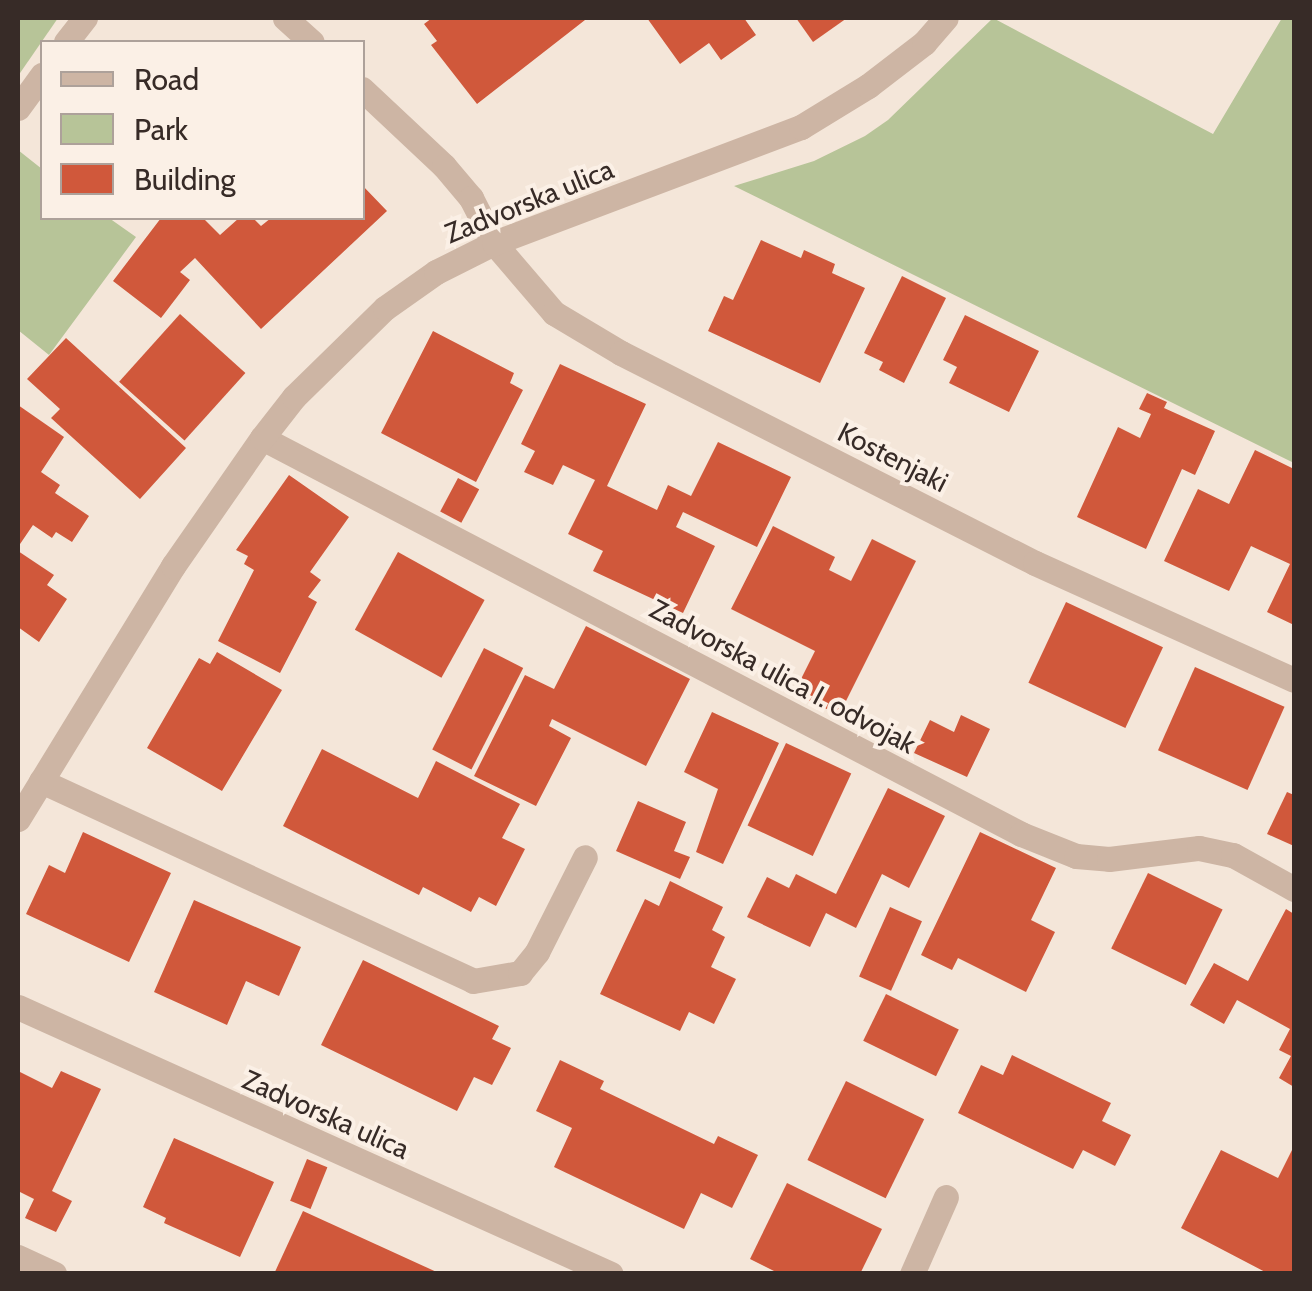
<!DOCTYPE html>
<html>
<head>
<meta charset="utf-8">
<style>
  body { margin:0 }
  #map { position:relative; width:1312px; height:1291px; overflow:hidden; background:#f4e6d9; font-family:Cabin,sans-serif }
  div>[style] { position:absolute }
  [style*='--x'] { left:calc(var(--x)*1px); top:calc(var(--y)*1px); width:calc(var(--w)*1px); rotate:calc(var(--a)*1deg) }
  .green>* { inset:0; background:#b7c498 }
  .building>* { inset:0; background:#d0583b; transform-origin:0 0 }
  .service>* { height:25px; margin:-12.5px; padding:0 12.5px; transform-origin:12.5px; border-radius:12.5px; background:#cdb5a4 }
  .minor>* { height:25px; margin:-12.5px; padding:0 12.5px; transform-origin:12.5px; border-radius:12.5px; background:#cdb5a4 }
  span { translate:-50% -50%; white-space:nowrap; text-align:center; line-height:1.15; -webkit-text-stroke:8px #fbf0e6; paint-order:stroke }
  .street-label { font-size:28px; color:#372b27 }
  .frame { position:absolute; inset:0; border:20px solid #372b27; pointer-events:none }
  .legend { position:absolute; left:40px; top:40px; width:325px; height:180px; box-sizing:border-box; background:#fbf0e6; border:2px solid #ada19a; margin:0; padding:12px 18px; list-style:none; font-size:30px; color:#372b27 }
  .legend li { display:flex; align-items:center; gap:20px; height:50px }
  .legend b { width:50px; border:2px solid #ada19a }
</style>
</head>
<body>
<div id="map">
  <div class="green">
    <div style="clip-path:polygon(18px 18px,58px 18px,18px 76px)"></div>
    <div style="clip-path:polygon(993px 18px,1213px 134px,1282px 18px,1294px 18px,1294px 463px,734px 186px,814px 161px,865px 136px,888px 120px)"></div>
    <div style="clip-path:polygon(18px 150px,42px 169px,42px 218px,109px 218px,136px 237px,49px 355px,18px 330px)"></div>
  </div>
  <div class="building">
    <div style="clip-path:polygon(432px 18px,463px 20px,585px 20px,477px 104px,431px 45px,437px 41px,424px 24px)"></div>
    <div style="clip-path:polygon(647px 18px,744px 18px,756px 35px,721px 60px,709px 43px,680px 64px)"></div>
    <div style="clip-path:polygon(796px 18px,847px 18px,813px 42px)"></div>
    <div style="clip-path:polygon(362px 185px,387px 211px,261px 329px,195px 258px,180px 272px,190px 280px,161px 318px,113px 281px,161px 218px,203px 218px,220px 235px,239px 218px,253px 218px,261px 226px,271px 218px,362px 218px)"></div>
    <div style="clip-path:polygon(761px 240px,801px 258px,804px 250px,835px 264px,832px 273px,865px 288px,820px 383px,708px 331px,724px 296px,733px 300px)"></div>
    <div style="clip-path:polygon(902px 276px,946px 298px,904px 383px,879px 370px,883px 362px,864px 353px)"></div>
    <div style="left:180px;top:314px;width:88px;height:91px;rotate:42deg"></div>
    <div style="clip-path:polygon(965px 315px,1039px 351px,1009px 412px,949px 383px,957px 367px,943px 360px)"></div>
    <div style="clip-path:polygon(433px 331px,514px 373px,510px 383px,523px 390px,476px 482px,381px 433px)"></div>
    <div style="clip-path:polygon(66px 338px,186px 448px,140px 499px,51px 418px,60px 409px,27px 379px)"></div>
    <div style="clip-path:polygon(560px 364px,646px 404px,607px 486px,657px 510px,668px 485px,691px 496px,718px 442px,791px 477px,757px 547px,683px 512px,676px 527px,715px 546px,683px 613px,593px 571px,603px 551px,568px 534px,595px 480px,563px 465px,553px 485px,524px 472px,535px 451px,521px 444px)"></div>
    <div style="clip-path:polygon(1147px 393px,1167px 402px,1164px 408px,1215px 431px,1195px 475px,1182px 469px,1146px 549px,1077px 517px,1118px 427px,1140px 438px,1151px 414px,1139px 409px)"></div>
    <div style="clip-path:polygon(18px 405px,64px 437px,41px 472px,60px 485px,55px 493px,89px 516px,72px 542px,56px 532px,52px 538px,33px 525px,18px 547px)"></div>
    <div style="clip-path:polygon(1255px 450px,1294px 469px,1294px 625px,1267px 612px,1290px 564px,1251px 546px,1229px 591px,1164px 561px,1198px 489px,1229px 504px)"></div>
    <div style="clip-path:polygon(289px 475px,349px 517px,310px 572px,321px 580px,308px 597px,317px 602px,280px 673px,218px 641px,254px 570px,244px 564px,248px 556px,236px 550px)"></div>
    <div style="left:458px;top:478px;width:24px;height:38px;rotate:28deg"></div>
    <div style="clip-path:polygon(773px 526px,835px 557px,829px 570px,851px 581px,872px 539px,916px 561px,839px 715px,794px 693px,815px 651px,731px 609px)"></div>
    <div style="clip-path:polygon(18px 551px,54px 575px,47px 585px,67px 599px,39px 642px,18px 627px)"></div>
    <div style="left:398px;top:552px;width:99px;height:89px;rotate:29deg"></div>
    <div style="left:1066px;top:602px;width:107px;height:89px;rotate:25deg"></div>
    <div style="clip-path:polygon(586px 626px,690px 679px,646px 766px,552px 719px,549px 726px,571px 738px,536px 806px,474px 776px,525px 675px,554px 689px)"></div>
    <div style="left:484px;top:648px;width:44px;height:114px;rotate:27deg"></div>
    <div style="clip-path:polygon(217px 652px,282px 690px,222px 791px,147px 748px,199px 658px,210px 664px)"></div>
    <div style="left:1195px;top:667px;width:98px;height:91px;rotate:24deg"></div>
    <div style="clip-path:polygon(712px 712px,779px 743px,723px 864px,696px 852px,718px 789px,684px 772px)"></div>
    <div style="clip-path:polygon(961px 715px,990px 729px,967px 777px,914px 753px,930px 720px,954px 732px)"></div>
    <div style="left:786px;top:743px;width:72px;height:91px;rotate:25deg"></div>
    <div style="clip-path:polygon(322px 749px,418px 798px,436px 761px,520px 804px,502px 838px,525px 849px,496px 906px,479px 897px,471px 912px,423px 887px,419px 895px,283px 826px)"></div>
    <div style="clip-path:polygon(888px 788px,945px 816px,909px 888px,882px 874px,856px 928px,826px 913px,810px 947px,747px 917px,767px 877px,789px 888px,796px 874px,836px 894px)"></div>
    <div style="clip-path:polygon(1287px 792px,1294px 795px,1294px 846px,1267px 834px)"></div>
    <div style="clip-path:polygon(638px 801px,686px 822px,674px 851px,690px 857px,680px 879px,616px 851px)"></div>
    <div style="clip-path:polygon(83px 832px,171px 873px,129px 962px,26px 914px,49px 865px,65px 873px)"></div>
    <div style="clip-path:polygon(980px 832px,1056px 868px,1031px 920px,1055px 932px,1026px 992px,958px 958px,952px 970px,921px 955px)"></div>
    <div style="left:1148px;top:873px;width:83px;height:84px;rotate:26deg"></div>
    <div style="clip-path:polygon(670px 881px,723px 907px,712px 930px,725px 937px,711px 967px,736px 979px,714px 1024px,689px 1012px,680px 1031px,600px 994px,645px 899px,659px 906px)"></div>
    <div style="clip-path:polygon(194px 900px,301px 947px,279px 996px,246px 981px,227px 1025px,154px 992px)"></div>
    <div style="left:890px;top:907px;width:35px;height:76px;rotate:24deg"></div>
    <div style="clip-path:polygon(1286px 909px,1294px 914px,1294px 1087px,1279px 1078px,1291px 1056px,1279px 1050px,1290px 1029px,1237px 1000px,1224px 1024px,1190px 1005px,1214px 963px,1248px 981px)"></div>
    <div style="clip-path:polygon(363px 960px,499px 1026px,492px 1039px,511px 1048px,492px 1085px,474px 1077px,457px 1111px,321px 1045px)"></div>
    <div style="left:886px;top:994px;width:81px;height:52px;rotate:26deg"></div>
    <div style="clip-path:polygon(1012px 1055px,1111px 1103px,1102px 1121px,1131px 1135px,1115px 1166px,1083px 1150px,1073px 1169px,958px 1113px,981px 1065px,1003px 1075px)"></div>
    <div style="clip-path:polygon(560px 1060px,604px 1081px,600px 1089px,714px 1144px,718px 1136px,758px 1155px,732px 1208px,701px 1193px,684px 1229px,554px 1167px,572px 1128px,536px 1111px)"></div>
    <div style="clip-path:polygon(18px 1071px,52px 1088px,61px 1071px,101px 1089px,52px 1191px,72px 1201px,56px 1232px,25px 1218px,34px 1199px,18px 1191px)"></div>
    <div style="left:846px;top:1081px;width:87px;height:88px;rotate:26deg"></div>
    <div style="clip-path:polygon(174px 1138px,274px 1182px,240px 1257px,164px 1223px,166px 1218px,143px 1207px)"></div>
    <div style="clip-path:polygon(1294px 1146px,1294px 1274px,1269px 1274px,1181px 1228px,1221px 1150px,1278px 1178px)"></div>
    <div style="left:307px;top:1159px;width:22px;height:45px;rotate:22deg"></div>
    <div style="clip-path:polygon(787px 1183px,882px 1229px,860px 1274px,780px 1274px,750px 1259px)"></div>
    <div style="clip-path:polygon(303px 1211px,441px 1274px,274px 1274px)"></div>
  </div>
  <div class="service">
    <div style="--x:285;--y:18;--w:36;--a:42"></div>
    <div style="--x:66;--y:42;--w:31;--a:-52"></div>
    <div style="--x:362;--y:89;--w:112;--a:43.2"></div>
    <div style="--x:444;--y:166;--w:42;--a:49.8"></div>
    <div style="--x:471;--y:198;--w:51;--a:62.9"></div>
    <div style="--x:18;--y:108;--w:41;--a:-54"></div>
  </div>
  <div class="minor">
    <div style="--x:494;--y:243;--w:92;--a:49.4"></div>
    <div style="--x:554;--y:313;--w:78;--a:30.8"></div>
    <div style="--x:621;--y:353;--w:464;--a:26.9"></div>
    <div style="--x:1035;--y:563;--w:284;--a:24.3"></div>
    <div style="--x:262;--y:438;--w:856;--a:27.55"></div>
    <div style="--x:1021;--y:834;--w:59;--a:21.8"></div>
    <div style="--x:1076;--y:856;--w:33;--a:5"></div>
    <div style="--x:1109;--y:859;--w:91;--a:-7"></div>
    <div style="--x:1199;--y:848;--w:35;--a:12"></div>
    <div style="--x:1233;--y:855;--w:70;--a:29.1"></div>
    <div style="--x:41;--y:781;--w:476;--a:24.8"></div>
    <div style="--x:473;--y:981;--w:48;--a:-9.7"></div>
    <div style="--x:520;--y:973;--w:27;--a:-51"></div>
    <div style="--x:537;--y:952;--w:106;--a:-63.2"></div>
    <div style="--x:18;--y:819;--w:297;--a:-58.5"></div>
    <div style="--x:173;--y:566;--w:156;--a:-55.2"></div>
    <div style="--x:262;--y:438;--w:52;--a:-52"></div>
    <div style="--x:294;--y:397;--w:127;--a:-44.4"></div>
    <div style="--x:385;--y:308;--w:62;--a:-35.2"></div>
    <div style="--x:436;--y:272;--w:65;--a:-26.6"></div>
    <div style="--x:494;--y:243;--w:328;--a:-20.7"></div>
    <div style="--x:801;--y:127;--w:79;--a:-31.5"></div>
    <div style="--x:868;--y:86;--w:71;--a:-37.5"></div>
    <div style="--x:924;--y:43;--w:33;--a:-49"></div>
    <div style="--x:18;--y:1007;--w:650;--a:24.24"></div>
    <div style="--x:18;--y:1257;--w:40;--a:25"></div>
    <div style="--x:912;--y:1274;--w:84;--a:-66.2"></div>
  </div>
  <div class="street-label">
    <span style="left:529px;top:201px;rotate:-22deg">Zadvorska ulica</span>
    <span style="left:893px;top:457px;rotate:27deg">Kostenjaki</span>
    <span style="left:783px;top:676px;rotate:28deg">Zadvorska ulica I. odvojak</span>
    <span style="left:326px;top:1114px;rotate:24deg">Zadvorska ulica</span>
  </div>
  <div class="frame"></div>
  <ul class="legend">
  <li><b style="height:12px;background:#cdb5a4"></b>Road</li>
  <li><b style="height:28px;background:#b7c498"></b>Park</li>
  <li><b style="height:28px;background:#d0583b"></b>Building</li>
  </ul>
</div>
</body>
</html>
